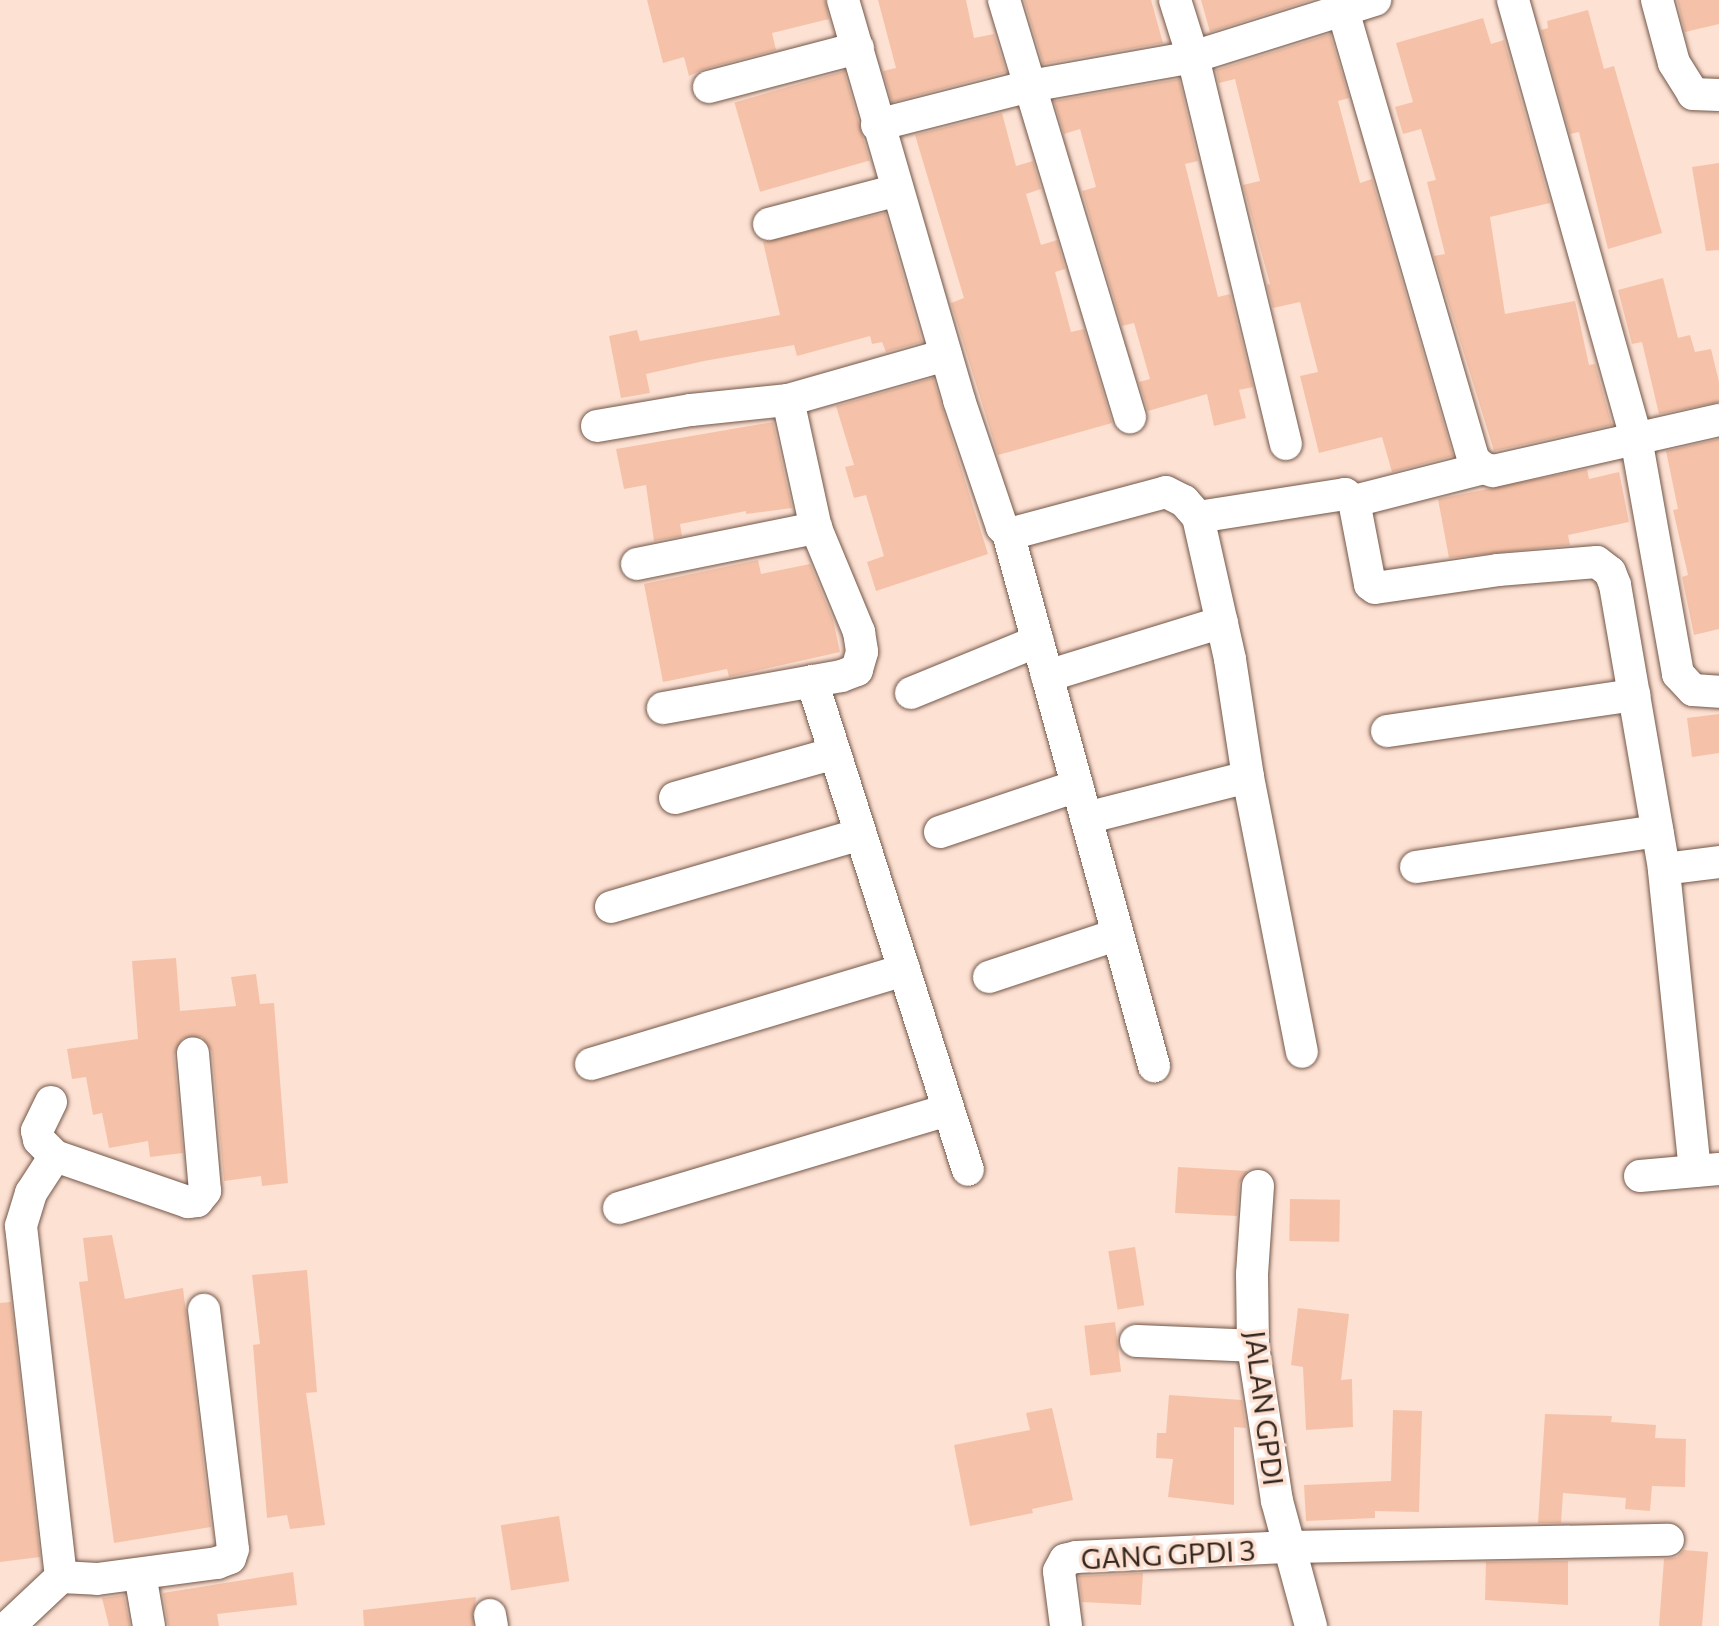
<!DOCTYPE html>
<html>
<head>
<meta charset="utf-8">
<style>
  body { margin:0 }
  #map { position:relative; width:1719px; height:1626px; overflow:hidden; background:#fde1d3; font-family:Commissioner,sans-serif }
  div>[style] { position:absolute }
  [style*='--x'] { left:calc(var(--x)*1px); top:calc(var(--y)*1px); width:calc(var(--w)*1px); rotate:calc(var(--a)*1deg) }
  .building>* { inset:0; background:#f5c2a9; transform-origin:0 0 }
  .roads { filter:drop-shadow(0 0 2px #735748) drop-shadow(0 0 2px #735748) }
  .street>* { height:32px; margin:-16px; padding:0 16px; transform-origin:16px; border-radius:16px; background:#fff }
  span { translate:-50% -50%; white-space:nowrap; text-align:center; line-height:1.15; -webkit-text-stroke:7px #fde1d3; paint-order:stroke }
  .street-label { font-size:28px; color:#332720 }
</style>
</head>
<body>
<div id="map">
  <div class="building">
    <div style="clip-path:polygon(647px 0,825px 0,829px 19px,772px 33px,776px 50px,704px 69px,689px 76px,684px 57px,663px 63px)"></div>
    <div style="clip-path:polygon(878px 0,966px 0,974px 38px,994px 34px,1006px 72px,892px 102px,883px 71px,896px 68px)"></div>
    <div style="clip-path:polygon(1024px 0,1151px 0,1163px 43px,1043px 64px)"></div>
    <div style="clip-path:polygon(1201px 0,1311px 0,1210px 32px)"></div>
    <div style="clip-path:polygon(1677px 0,1719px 0,1719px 24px,1685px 32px)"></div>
    <div style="clip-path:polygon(1588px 10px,1604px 69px,1614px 66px,1662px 233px,1608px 249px,1579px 132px,1570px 134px,1541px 30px,1548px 28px,1547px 21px)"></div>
    <div style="clip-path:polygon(1483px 18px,1491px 44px,1504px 40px,1550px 203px,1490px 217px,1505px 314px,1575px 301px,1589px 365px,1595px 364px,1612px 425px,1494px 451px,1434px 256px,1445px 254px,1427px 182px,1436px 180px,1421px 129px,1403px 134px,1395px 107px,1413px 102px,1396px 43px)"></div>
    <div style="clip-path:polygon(1330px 34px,1349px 98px,1338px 101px,1360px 183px,1372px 179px,1453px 456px,1392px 472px,1382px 437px,1319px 453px,1300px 376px,1318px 372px,1300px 302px,1273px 308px,1267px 285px,1270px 284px,1243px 185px,1260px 181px,1235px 79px,1219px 83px,1216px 70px)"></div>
    <div style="left:844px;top:71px;width:93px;height:114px;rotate:74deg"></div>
    <div style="clip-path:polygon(1179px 79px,1198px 161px,1185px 164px,1218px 297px,1230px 294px,1253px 387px,1239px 390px,1246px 418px,1214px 426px,1207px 394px,1148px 411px,1139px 382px,1150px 379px,1134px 323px,1122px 326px,1082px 191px,1096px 187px,1080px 129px,1064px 134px,1054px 101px)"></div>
    <div style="clip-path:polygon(1002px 113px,1016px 166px,1033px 161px,1041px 189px,1026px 194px,1041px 245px,1057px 240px,1065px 269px,1055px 272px,1071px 332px,1084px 329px,1112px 423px,998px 455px,951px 303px,964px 298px,915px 135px)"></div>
    <div style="clip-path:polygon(1719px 163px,1719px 250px,1706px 251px,1692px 167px)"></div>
    <div style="clip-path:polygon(885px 213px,922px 342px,886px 352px,882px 342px,872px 344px,870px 336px,797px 356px,794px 345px,704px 361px,646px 374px,650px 393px,621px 398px,609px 336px,637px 330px,640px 341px,780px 315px,763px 242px)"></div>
    <div style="clip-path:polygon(1663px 278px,1678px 338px,1690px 335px,1695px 352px,1711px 349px,1719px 382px,1719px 402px,1659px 414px,1642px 342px,1632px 344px,1618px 290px)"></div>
    <div style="clip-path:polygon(933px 378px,988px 554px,876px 591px,867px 562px,884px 556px,866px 495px,854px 498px,845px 467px,854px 465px,836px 406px)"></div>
    <div style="clip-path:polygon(773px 422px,792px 508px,746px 514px,746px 511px,680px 524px,682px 536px,654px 541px,646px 485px,624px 489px,616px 449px)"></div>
    <div style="clip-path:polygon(1719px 439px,1719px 629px,1694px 635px,1682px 577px,1688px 575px,1673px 510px,1678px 509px,1666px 451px)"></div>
    <div style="clip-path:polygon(1587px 469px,1589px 479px,1619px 472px,1629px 522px,1568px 535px,1570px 545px,1449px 558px,1438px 499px)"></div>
    <div style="clip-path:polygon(758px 560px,761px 574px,810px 564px,833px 620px,840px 652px,729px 677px,727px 669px,663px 682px,644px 584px)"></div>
    <div style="clip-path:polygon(1719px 714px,1719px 753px,1692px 757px,1687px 718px)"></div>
    <div style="clip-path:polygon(176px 958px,180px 1011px,236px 1006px,231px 977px,256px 974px,260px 1004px,274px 1003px,288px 1183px,262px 1186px,261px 1176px,224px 1181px,212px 1052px,202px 1037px,183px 1038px,174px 1055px,183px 1153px,150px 1157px,148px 1141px,109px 1148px,102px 1113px,93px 1115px,86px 1077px,72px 1079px,67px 1049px,138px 1039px,132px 961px)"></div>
    <div style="clip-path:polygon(1178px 1167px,1248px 1171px,1239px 1184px,1237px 1216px,1175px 1213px)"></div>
    <div style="left:1290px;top:1199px;width:50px;height:42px;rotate:1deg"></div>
    <div style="clip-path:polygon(112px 1235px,125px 1299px,183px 1288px,211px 1527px,114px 1543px,79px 1282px,88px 1281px,83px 1238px)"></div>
    <div style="left:1135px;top:1247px;width:59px;height:27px;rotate:81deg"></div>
    <div style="clip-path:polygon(307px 1270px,317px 1392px,306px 1393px,325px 1525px,290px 1529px,287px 1515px,267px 1518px,253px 1345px,260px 1344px,252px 1275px)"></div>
    <div style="clip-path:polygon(11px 1302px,40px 1557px,0 1562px,0 1303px)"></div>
    <div style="clip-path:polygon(1298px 1308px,1349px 1314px,1341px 1380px,1352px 1379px,1353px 1427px,1306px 1430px,1303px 1367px,1291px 1365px)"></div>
    <div style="left:1115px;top:1322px;width:50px;height:31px;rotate:83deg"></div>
    <div style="clip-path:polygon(1169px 1395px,1242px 1400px,1246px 1428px,1234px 1427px,1234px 1505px,1168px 1497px,1173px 1459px,1156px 1458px,1157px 1433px,1166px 1433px)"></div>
    <div style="clip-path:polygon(1052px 1408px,1073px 1500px,1032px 1509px,1033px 1513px,970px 1526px,954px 1445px,1030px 1430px,1026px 1413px)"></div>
    <div style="clip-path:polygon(1393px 1410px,1422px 1411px,1419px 1512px,1375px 1511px,1375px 1518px,1306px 1521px,1304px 1485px,1391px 1481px)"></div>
    <div style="clip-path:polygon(1545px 1414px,1612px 1416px,1611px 1422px,1656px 1425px,1655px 1438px,1686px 1439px,1685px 1487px,1652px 1486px,1650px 1511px,1625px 1509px,1626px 1498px,1563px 1493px,1561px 1523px,1538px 1523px)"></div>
    <div style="left:559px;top:1516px;width:66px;height:59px;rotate:81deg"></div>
    <div style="clip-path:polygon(1684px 1550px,1708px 1552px,1702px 1626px,1659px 1626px,1664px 1559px,1677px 1557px)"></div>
    <div style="clip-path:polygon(1568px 1561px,1568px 1605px,1485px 1600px,1486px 1562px)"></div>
    <div style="clip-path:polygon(293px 1572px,297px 1605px,217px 1614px,219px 1626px,168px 1626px,163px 1593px)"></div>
    <div style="clip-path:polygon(1143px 1573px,1141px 1605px,1082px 1602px,1079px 1576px)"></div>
    <div style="clip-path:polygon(124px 1595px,130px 1626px,109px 1626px,102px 1598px)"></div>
    <div style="clip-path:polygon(476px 1597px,473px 1626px,364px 1626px,363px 1610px)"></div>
  </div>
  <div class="roads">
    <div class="street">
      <div style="--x:843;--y:0;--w:416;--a:73.8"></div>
      <div style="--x:959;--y:400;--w:134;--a:71.3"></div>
      <div style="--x:1002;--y:527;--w:8;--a:45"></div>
      <div style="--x:1008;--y:533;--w:9;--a:-6"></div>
      <div style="--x:1017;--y:532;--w:154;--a:-15"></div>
      <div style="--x:1166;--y:492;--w:20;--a:27"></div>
      <div style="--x:1184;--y:501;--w:21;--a:49"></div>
      <div style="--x:1198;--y:517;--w:149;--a:-8.9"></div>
      <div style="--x:1345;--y:494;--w:11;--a:38"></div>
      <div style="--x:1354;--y:501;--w:85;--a:79.1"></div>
      <div style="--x:1370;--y:584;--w:6;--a:39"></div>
      <div style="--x:1375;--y:588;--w:124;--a:-8.3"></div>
      <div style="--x:1498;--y:570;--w:99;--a:-4.6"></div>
      <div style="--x:1597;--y:562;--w:16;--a:38"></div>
      <div style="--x:1610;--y:572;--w:14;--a:69"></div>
      <div style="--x:1615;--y:585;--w:288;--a:80.2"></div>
      <div style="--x:1004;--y:0;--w:436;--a:73.2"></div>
      <div style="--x:1175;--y:0;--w:60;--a:72.5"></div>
      <div style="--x:1193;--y:57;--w:398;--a:76.5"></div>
      <div style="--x:1340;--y:0;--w:479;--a:73.8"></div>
      <div style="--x:1474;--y:460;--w:12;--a:42"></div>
      <div style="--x:1483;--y:468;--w:10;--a:17"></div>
      <div style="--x:1493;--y:471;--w:232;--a:-12.7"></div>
      <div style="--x:1513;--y:0;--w:455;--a:74.3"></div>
      <div style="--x:1636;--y:438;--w:240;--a:79.9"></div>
      <div style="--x:1678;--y:674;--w:22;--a:47"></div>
      <div style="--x:1693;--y:690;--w:26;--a:4"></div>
      <div style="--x:1657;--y:0;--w:65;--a:74.9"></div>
      <div style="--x:1674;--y:63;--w:36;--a:58"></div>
      <div style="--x:1693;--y:94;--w:26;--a:2"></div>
      <div style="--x:709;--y:87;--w:154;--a:-14.7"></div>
      <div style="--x:877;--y:125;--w:158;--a:-14.3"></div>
      <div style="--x:1030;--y:86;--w:166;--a:-10.1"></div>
      <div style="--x:1193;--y:57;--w:191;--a:-17.4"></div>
      <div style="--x:769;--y:224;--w:133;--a:-14.8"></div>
      <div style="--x:788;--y:400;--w:164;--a:-15.9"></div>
      <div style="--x:597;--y:426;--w:95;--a:-9.7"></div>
      <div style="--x:691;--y:410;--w:98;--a:-5.9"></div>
      <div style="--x:788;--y:400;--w:131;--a:77.7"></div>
      <div style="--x:816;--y:528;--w:113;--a:67.5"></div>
      <div style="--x:859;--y:632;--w:20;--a:81"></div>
      <div style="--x:862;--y:652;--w:19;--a:106"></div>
      <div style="--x:857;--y:670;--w:17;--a:159"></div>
      <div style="--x:841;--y:676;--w:181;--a:169.8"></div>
      <div style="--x:1354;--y:501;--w:133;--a:-14.3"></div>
      <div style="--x:1008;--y:533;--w:553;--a:74.68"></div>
      <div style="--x:637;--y:564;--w:183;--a:-11.4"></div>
      <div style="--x:1047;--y:676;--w:183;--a:-17.1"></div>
      <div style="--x:812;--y:681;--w:513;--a:72.31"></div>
      <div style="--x:911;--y:693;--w:137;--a:-22.3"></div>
      <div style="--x:1387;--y:731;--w:250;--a:-8.3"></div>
      <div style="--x:1248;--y:777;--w:280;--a:78.9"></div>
      <div style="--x:675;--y:798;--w:166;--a:-15.7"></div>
      <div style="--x:1086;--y:818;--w:167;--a:-14.2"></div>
      <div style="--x:1248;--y:777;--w:119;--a:-98.7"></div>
      <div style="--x:1230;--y:659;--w:146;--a:-102.7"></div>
      <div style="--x:940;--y:832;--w:145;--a:-18.6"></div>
      <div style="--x:1416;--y:867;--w:244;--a:-8.5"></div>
      <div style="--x:611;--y:907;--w:260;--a:-16.3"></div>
      <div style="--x:989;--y:977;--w:134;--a:-18.3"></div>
      <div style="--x:591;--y:1064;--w:327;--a:-16.7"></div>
      <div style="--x:51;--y:1102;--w:32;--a:116"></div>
      <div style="--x:37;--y:1131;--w:9;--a:77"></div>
      <div style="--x:39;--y:1140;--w:23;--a:45"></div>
      <div style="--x:55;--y:1156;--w:141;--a:19.1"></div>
      <div style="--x:188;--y:1202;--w:9;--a:-6"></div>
      <div style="--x:197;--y:1201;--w:13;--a:-51"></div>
      <div style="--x:205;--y:1191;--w:138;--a:-95"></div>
      <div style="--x:55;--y:1156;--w:44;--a:123"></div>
      <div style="--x:31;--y:1193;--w:34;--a:107"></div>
      <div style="--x:21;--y:1226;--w:353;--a:83.5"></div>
      <div style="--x:1695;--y:1171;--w:304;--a:-95.9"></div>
      <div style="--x:1664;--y:869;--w:55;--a:-7.3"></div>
      <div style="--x:1640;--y:1176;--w:79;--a:-5.1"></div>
      <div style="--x:1258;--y:1186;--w:88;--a:93.9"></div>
      <div style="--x:1252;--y:1274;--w:72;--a:89.2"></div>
      <div style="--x:1253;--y:1346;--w:157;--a:81.2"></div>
      <div style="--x:1277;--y:1501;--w:130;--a:74.8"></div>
      <div style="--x:619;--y:1208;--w:343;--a:-16.6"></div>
      <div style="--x:1136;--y:1341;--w:117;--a:2.4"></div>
      <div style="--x:140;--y:1574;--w:53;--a:80.2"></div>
      <div style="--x:490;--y:1615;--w:11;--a:80"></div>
      <div style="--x:9;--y:1626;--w:71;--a:-43.3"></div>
      <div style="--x:61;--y:1577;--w:36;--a:3"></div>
      <div style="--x:97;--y:1579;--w:121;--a:-7.6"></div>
      <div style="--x:217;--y:1563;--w:14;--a:-21"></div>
      <div style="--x:230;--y:1558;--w:9;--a:-72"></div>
      <div style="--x:233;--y:1549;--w:241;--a:-96.9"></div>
      <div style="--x:1066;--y:1626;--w:55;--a:-97.3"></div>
      <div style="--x:1059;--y:1571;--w:13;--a:-61"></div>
      <div style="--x:1065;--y:1560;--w:11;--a:-15"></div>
      <div style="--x:1076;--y:1557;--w:215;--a:-2.7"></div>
      <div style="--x:1291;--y:1547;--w:377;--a:-1.1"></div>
    </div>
  </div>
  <div class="street-label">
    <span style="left:1265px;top:1408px;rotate:83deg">JALAN GPDI</span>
    <span style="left:1168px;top:1554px;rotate:-3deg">GANG GPDI 3</span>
  </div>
</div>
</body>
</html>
